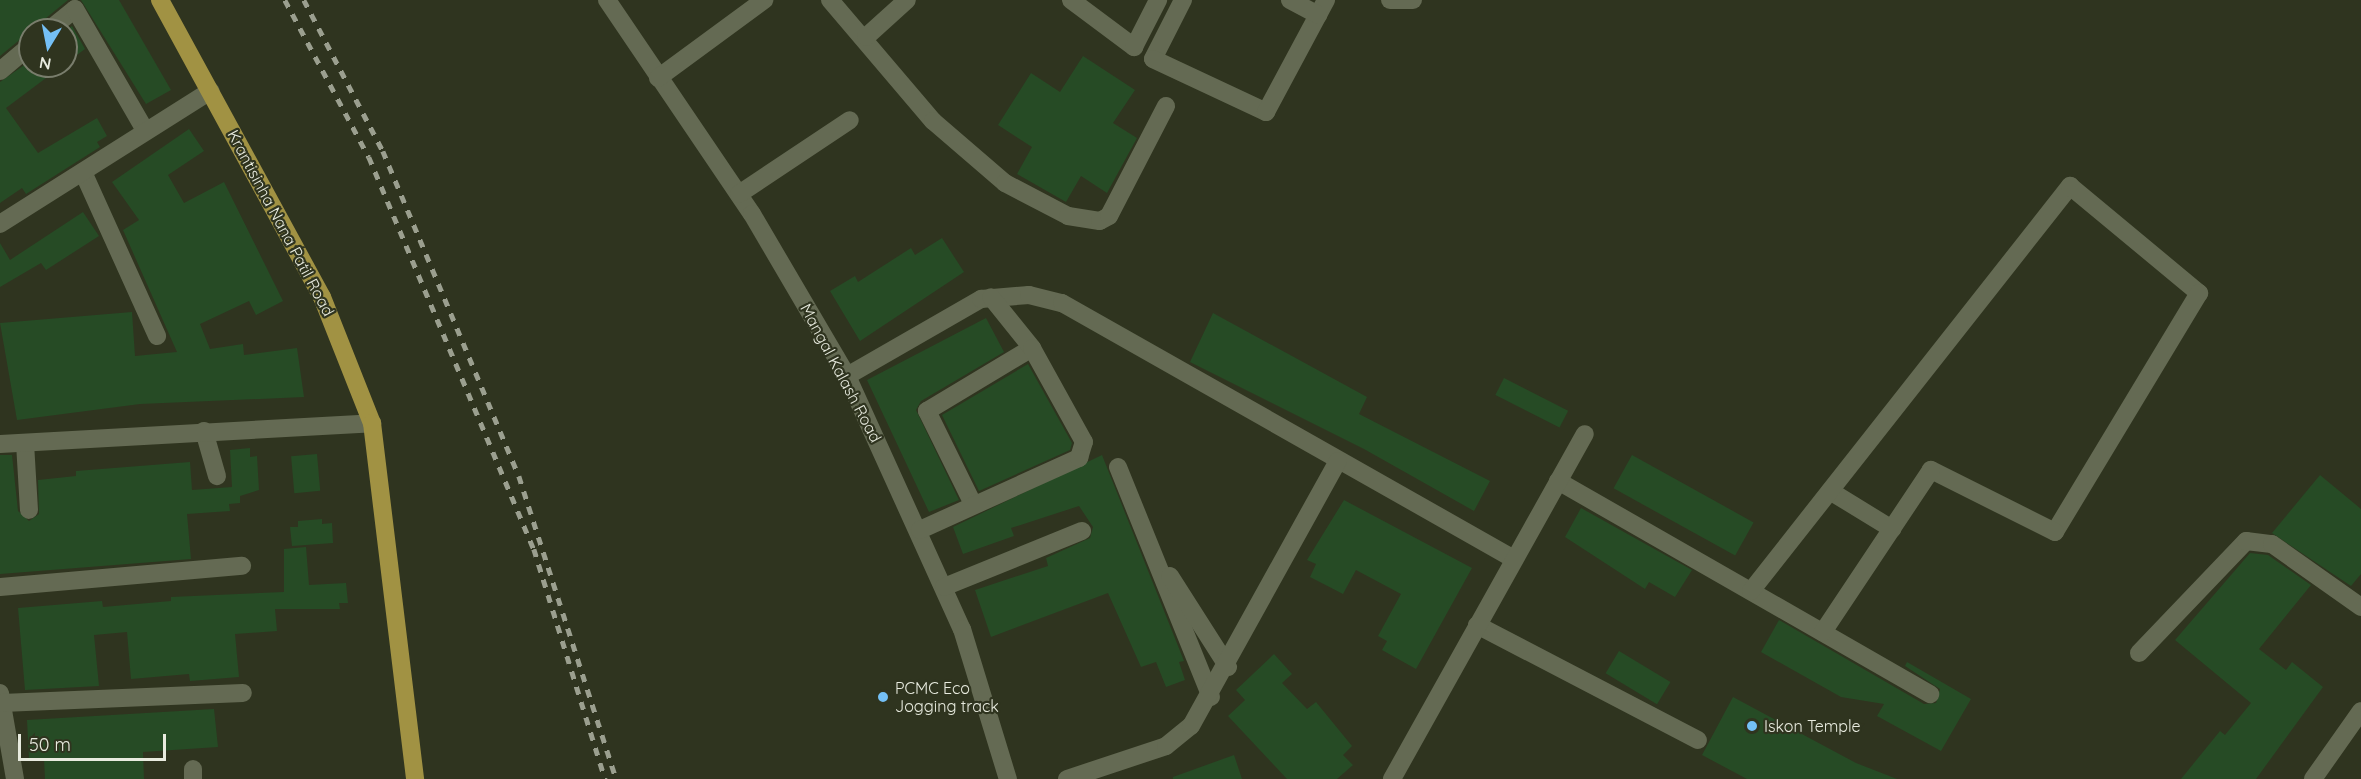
<!DOCTYPE html>
<html>
<head>
<meta charset="utf-8">
<style>
  body { margin:0 }
  #map { position:relative; width:2361px; height:779px; overflow:hidden; background:#2f341f; font-family:Quicksand,sans-serif }
  div>[style] { position:absolute }
  [style*='--x'] { left:calc(var(--x)*1px); top:calc(var(--y)*1px); width:calc(var(--w)*1px); rotate:calc(var(--a)*1deg) }
  .building>* { inset:0; background:#264b25; transform-origin:0 0 }
  .minor>* { height:18px; margin:-9px; padding:0 9px; transform-origin:9px; border-radius:9px; background:#646a53 }
  .major>* { height:18px; margin:-9px; padding:0 9px; transform-origin:9px; border-radius:9px; background:#a19243 }
  .rail>* { height:4.5px; margin-top:-2.25px; transform-origin:0; background:repeating-linear-gradient(90deg,#9b9f8f 0 8px,transparent 0 16px) }
  .dots>* { width:16px; height:16px; translate:-50% -50%; box-sizing:border-box; border:3px solid #2f341f; border-radius:50% }
  span { translate:-50% -50%; white-space:nowrap; text-align:center; line-height:1.15; -webkit-text-stroke:4.5px #2f341f; paint-order:stroke }
  .street-label { font-size:16px; color:#e8ebdf }
  .poi-label { font-size:16px; color:#e8ebdf }
  .left { translate:0 -50%; text-align:left }
  .north { position:absolute; left:18px; top:18px; width:60px; height:60px; box-sizing:border-box; background:#2f341f; border:2px solid #797d6c; border-radius:50%; rotate:190deg; font-size:16px; font-weight:700; line-height:24px; text-align:center; color:#e8ebdf }
  .north::after { content:''; display:block; margin:auto; width:21px; height:27px; background:#74c0f6; clip-path:polygon(50% 0,100% 100%,50% 72%,0 100%) }
  .scale { position:absolute; left:18px; top:734px; width:148px; height:27px; box-sizing:border-box; border:3px solid #e8ebdf; border-top:0; padding-left:8px; font-size:18px; line-height:21px; white-space:nowrap; color:#e8ebdf; -webkit-text-stroke:4px #2f341f; paint-order:stroke }
</style>
</head>
<body>
<div id="map">
  <div class="building">
    <div style="clip-path:polygon(0 0,68px 0,0 56px)"></div>
    <div style="clip-path:polygon(81px 0,119px 0,171px 90px,146px 104px)"></div>
    <div style="clip-path:polygon(72px 26px,85px 49px,66px 63px,66px 31px)"></div>
    <div style="clip-path:polygon(1083px 56px,1135px 90px,1113px 123px,1137px 138px,1107px 193px,1081px 176px,1066px 202px,1017px 174px,1032px 147px,998px 125px,1031px 73px,1060px 92px)"></div>
    <div style="clip-path:polygon(30px 61px,30px 66px,62px 66px,6px 108px,38px 153px,97px 118px,107px 136px,97px 142px,100px 147px,26px 194px,22px 188px,0 203px,0 82px)"></div>
    <div style="clip-path:polygon(189px 129px,204px 151px,168px 175px,184px 203px,224px 182px,283px 301px,256px 315px,249px 301px,200px 324px,210px 349px,243px 344px,244px 355px,297px 348px,304px 397px,140px 404px,17px 420px,0 323px,132px 312px,135px 356px,177px 352px,123px 230px,139px 220px,112px 182px)"></div>
    <div style="clip-path:polygon(83px 212px,99px 236px,46px 270px,41px 263px,0 287px,0 243px,10px 260px)"></div>
    <div style="clip-path:polygon(942px 238px,964px 272px,860px 341px,830px 291px,855px 276px,858px 282px,911px 248px,915px 255px)"></div>
    <div style="clip-path:polygon(1213px 313px,1367px 397px,1359px 414px,1490px 481px,1474px 511px,1364px 449px,1190px 362px)"></div>
    <div style="clip-path:polygon(986px 318px,1004px 352px,921px 401px,916px 410px,959px 500px,929px 512px,867px 380px)"></div>
    <div style="clip-path:polygon(1028px 364px,1072px 443px,1070px 450px,979px 491px,942px 415px)"></div>
    <div style="left:1504px;top:378px;width:72px;height:19px;rotate:27deg"></div>
    <div style="clip-path:polygon(250px 448px,250px 457px,257px 456px,259px 490px,240px 496px,240px 503px,229px 504px,230px 511px,187px 514px,191px 559px,0 574px,0 455px,12px 455px,18px 511px,29px 521px,39px 514px,38px 480px,76px 476px,76px 471px,190px 462px,192px 490px,232px 487px,230px 450px)"></div>
    <div style="left:317px;top:454px;width:37px;height:26px;rotate:85deg"></div>
    <div style="clip-path:polygon(1102px 455px,1184px 661px,1179px 662px,1185px 680px,1166px 687px,1156px 662px,1141px 667px,1108px 593px,991px 637px,975px 590px,1048px 566px,1046px 558px,1090px 538px,1093px 527px,1079px 506px,1011px 528px,1014px 536px,963px 554px,953px 527px)"></div>
    <div style="left:1632px;top:455px;width:139px;height:38px;rotate:29deg"></div>
    <div style="clip-path:polygon(2320px 475px,2361px 509px,2361px 574px,2351px 586px,2272px 533px)"></div>
    <div style="clip-path:polygon(1344px 500px,1472px 568px,1416px 669px,1382px 650px,1387px 641px,1378px 636px,1401px 594px,1356px 570px,1343px 594px,1310px 577px,1316px 564px,1307px 560px)"></div>
    <div style="clip-path:polygon(1581px 508px,1692px 570px,1675px 597px,1649px 582px,1645px 589px,1565px 537px)"></div>
    <div style="clip-path:polygon(322px 519px,322px 524px,332px 523px,333px 543px,292px 546px,290px 527px,298px 527px,298px 521px)"></div>
    <div style="clip-path:polygon(306px 547px,309px 585px,346px 583px,348px 603px,339px 603px,340px 609px,275px 609px,277px 631px,235px 634px,239px 677px,190px 681px,189px 674px,131px 679px,127px 632px,94px 635px,99px 686px,25px 690px,18px 608px,102px 601px,103px 607px,171px 601px,171px 597px,284px 592px,284px 549px)"></div>
    <div style="clip-path:polygon(2250px 553px,2268px 555px,2311px 585px,2259px 649px,2286px 670px,2292px 662px,2323px 687px,2256px 779px,2181px 779px,2220px 731px,2225px 735px,2251px 703px,2175px 640px)"></div>
    <div style="clip-path:polygon(1779px 620px,1924px 704px,1936px 703px,1940px 689px,1905px 666px,1907px 662px,1971px 699px,1941px 751px,1877px 716px,1884px 704px,1841px 697px,1761px 652px)"></div>
    <div style="left:1619px;top:651px;width:60px;height:26px;rotate:31deg"></div>
    <div style="clip-path:polygon(1274px 654px,1292px 674px,1282px 683px,1307px 709px,1316px 702px,1352px 746px,1343px 755px,1353px 765px,1337px 779px,1287px 779px,1228px 716px,1245px 700px,1236px 690px)"></div>
    <div style="clip-path:polygon(1733px 697px,1856px 763px,1897px 779px,1747px 779px,1702px 755px)"></div>
    <div style="clip-path:polygon(214px 709px,218px 747px,143px 752px,144px 779px,45px 779px,44px 759px,29px 759px,27px 720px)"></div>
    <div style="clip-path:polygon(1234px 755px,1242px 779px,1173px 779px,1173px 777px)"></div>
  </div>
  <div class="minor">
    <div style="--x:607;--y:0;--w:258;--a:55.9"></div>
    <div style="--x:752;--y:214;--w:188;--a:59.6"></div>
    <div style="--x:847;--y:376;--w:278;--a:65.6"></div>
    <div style="--x:962;--y:629;--w:157;--a:73"></div>
    <div style="--x:830;--y:0;--w:159;--a:49.6"></div>
    <div style="--x:933;--y:121;--w:95;--a:40.7"></div>
    <div style="--x:1005;--y:183;--w:71;--a:27.6"></div>
    <div style="--x:1068;--y:216;--w:32;--a:9"></div>
    <div style="--x:1100;--y:221;--w:10;--a:-29"></div>
    <div style="--x:1109;--y:216;--w:124;--a:-62.6"></div>
    <div style="--x:1071;--y:0;--w:79;--a:36.7"></div>
    <div style="--x:1134;--y:47;--w:53;--a:-62.9"></div>
    <div style="--x:1183;--y:0;--w:66;--a:117"></div>
    <div style="--x:1153;--y:59;--w:125;--a:25.1"></div>
    <div style="--x:1266;--y:112;--w:127;--a:-61.8"></div>
    <div style="--x:1290;--y:0;--w:32;--a:28"></div>
    <div style="--x:1390;--y:0;--w:23;--a:0"></div>
    <div style="--x:49;--y:30;--w:33;--a:-39"></div>
    <div style="--x:75;--y:9;--w:140;--a:60"></div>
    <div style="--x:866;--y:37;--w:55;--a:-42.1"></div>
    <div style="--x:0;--y:71;--w:39;--a:-40"></div>
    <div style="--x:658;--y:78;--w:132;--a:-36.3"></div>
    <div style="--x:83;--y:172;--w:180;--a:65.7"></div>
    <div style="--x:739;--y:194;--w:133;--a:-33.7"></div>
    <div style="--x:0;--y:224;--w:249;--a:-32.3"></div>
    <div style="--x:847;--y:376;--w:155;--a:-29.9"></div>
    <div style="--x:981;--y:299;--w:48;--a:-4.8"></div>
    <div style="--x:1029;--y:295;--w:34;--a:14"></div>
    <div style="--x:1062;--y:303;--w:519;--a:29.53"></div>
    <div style="--x:204;--y:431;--w:47;--a:73.9"></div>
    <div style="--x:25;--y:443;--w:67;--a:86.6"></div>
    <div style="--x:0;--y:444;--w:373;--a:-3.2"></div>
    <div style="--x:1118;--y:467;--w:248;--a:68"></div>
    <div style="--x:1558;--y:481;--w:429;--a:29.8"></div>
    <div style="--x:1830;--y:491;--w:73;--a:31.5"></div>
    <div style="--x:973;--y:504;--w:104;--a:-116.3"></div>
    <div style="--x:927;--y:411;--w:122;--a:-31"></div>
    <div style="--x:1032;--y:348;--w:65;--a:-128.8"></div>
    <div style="--x:920;--y:530;--w:175;--a:-24.4"></div>
    <div style="--x:1079;--y:458;--w:17;--a:-73"></div>
    <div style="--x:1084;--y:442;--w:107;--a:-119"></div>
    <div style="--x:1170;--y:576;--w:108;--a:57.5"></div>
    <div style="--x:0;--y:587;--w:243;--a:-5"></div>
    <div style="--x:944;--y:587;--w:149;--a:-22.1"></div>
    <div style="--x:1751;--y:591;--w:516;--a:-51.77"></div>
    <div style="--x:2070;--y:186;--w:168;--a:39.7"></div>
    <div style="--x:2199;--y:293;--w:279;--a:121.1"></div>
    <div style="--x:2055;--y:532;--w:139;--a:-153.4"></div>
    <div style="--x:1931;--y:470;--w:195;--a:123.7"></div>
    <div style="--x:1477;--y:625;--w:249;--a:27.5"></div>
    <div style="--x:2139;--y:653;--w:155;--a:-46.3"></div>
    <div style="--x:2246;--y:541;--w:26;--a:7"></div>
    <div style="--x:2272;--y:544;--w:109;--a:35.3"></div>
    <div style="--x:0;--y:693;--w:87;--a:80.1"></div>
    <div style="--x:2;--y:703;--w:241;--a:-2.4"></div>
    <div style="--x:193;--y:779;--w:10;--a:-90"></div>
    <div style="--x:1067;--y:779;--w:104;--a:-18.4"></div>
    <div style="--x:1166;--y:746;--w:32;--a:-39"></div>
    <div style="--x:1191;--y:726;--w:303;--a:-61"></div>
    <div style="--x:1392;--y:779;--w:395;--a:-60.8"></div>
    <div style="--x:2313;--y:779;--w:83;--a:-54.8"></div>
  </div>
  <div class="major">
    <div style="--x:160;--y:0;--w:338;--a:61.4"></div>
    <div style="--x:322;--y:297;--w:136;--a:68.4"></div>
    <div style="--x:372;--y:423;--w:359;--a:83.1"></div>
  </div>
  <div class="rail">
    <div style="--x:285;--y:0;--w:178;--a:61.9"></div>
    <div style="--x:369;--y:157;--w:425;--a:67.2"></div>
    <div style="--x:534;--y:549;--w:241;--a:72.8"></div>
    <div style="--x:304;--y:0;--w:170;--a:62.4"></div>
    <div style="--x:383;--y:151;--w:352;--a:67.3"></div>
    <div style="--x:519;--y:476;--w:318;--a:72.2"></div>
  </div>
  <div class="dots">
    <div style="left:883px;top:697px;background:#74c0f6"></div>
    <div style="left:1752px;top:726px;background:#74c0f6"></div>
  </div>
  <div class="street-label">
    <span style="left:281px;top:223px;rotate:62deg">Krantisinha Nana Patil Road</span>
    <span style="left:841px;top:373px;rotate:62deg">Mangal Kalash Road</span>
  </div>
  <div class="poi-label">
    <span class="left" style="left:895px;top:697px">PCMC Eco<br>Jogging track</span>
    <span class="left" style="left:1764px;top:726px">Iskon Temple</span>
  </div>
  <div class="north">N</div>
  <div class="scale">50 m</div>
</div>
</body>
</html>
